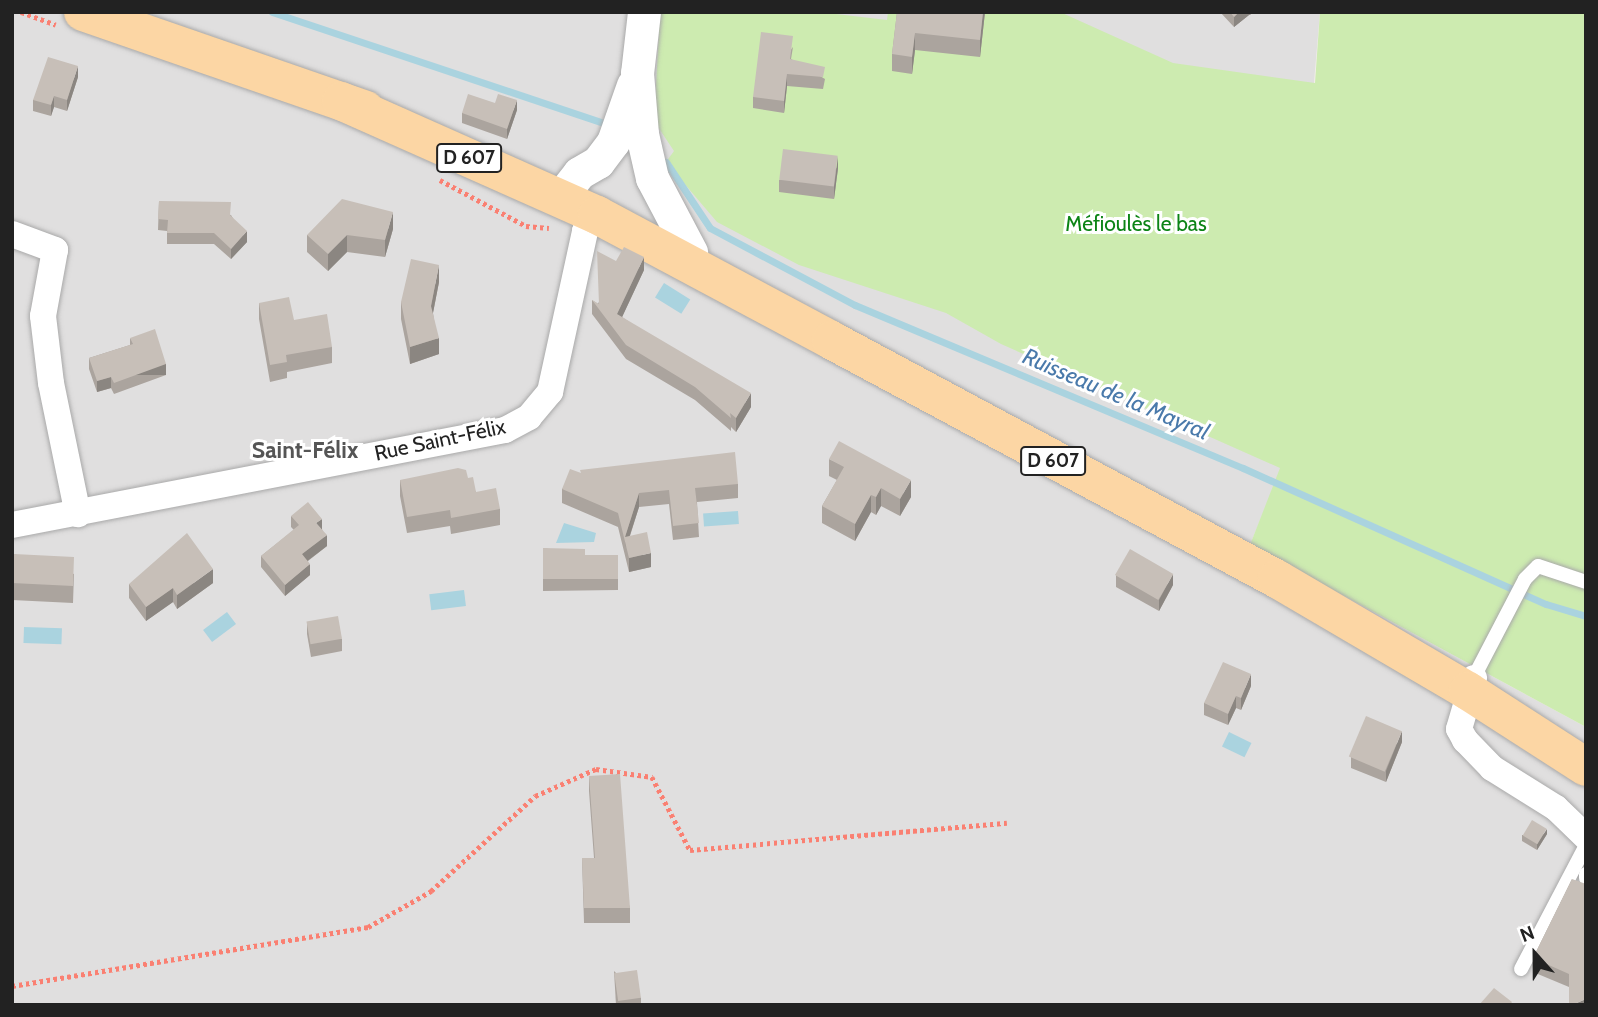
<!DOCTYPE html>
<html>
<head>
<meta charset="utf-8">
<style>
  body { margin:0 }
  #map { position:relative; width:1598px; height:1017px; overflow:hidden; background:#f2efe9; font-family:Cabin,sans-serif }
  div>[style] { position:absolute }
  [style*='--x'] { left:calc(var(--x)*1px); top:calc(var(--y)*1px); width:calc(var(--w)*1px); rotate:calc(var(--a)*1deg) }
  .residential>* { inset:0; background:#e0dfdf }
  .grass>* { inset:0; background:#cdebb0 }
  .water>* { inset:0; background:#aad3df; transform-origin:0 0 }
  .stream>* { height:7px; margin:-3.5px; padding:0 3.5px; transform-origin:3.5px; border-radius:3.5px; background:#aad3df }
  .path>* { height:4.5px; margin-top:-2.25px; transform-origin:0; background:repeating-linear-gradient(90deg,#fa8072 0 3.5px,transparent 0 7px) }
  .roads { filter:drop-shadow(0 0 2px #a9a9a9) drop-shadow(0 0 2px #a9a9a9) }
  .service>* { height:14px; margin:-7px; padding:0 7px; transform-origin:7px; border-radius:7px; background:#fff }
  .minor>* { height:26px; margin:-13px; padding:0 13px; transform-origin:13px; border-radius:13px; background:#fff }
  .tertiary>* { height:33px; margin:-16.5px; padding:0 16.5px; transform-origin:16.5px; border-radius:16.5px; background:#fff }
  .primary>* { height:38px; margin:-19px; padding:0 19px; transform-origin:19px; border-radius:19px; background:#fcd6a4 }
  .wall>* { inset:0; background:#aba49e }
  .shaded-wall>* { inset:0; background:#8b8681; transform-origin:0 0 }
  .building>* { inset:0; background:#c7bfb8; transform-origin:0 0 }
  span { translate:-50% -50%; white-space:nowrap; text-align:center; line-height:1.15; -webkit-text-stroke:6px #fff; paint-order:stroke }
  .shield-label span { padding:2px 5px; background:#fff; border:2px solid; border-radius:5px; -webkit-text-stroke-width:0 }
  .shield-label { font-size:19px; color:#222; font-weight:700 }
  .park-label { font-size:21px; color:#0c8416 }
  .street-label { font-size:21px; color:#222 }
  .water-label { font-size:23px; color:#4a7aab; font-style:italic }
  .neighbourhood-label { font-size:23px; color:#555; font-weight:700 }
  .frame { position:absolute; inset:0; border:14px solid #222; pointer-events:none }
  .north { position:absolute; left:1500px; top:919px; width:70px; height:70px; -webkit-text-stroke:5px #fff; paint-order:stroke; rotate:339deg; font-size:19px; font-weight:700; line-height:28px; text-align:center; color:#222 }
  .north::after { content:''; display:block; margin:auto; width:24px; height:32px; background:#222; clip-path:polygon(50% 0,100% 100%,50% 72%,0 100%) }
</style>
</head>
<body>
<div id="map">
  <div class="residential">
    <div style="clip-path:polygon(12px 12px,1320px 12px,1281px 469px,1250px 545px,1586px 727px,1586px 1005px,12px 1005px)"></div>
  </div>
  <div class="grass">
    <div style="clip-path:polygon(660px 12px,819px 12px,887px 20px,888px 12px,1060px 12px,1173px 63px,1315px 83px,1320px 12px,1586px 12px,1586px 727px,1250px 545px,1280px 468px,1001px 344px,946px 313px,799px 265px,717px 222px,666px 162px,674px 151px,654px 121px)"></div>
  </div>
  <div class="water">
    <div style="left:664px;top:283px;width:31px;height:17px;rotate:32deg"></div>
    <div style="left:738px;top:511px;width:13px;height:35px;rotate:86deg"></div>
    <div style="clip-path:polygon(564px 523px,596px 533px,594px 542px,556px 543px)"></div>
    <div style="left:464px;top:590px;width:16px;height:35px;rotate:83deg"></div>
    <div style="left:227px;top:612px;width:15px;height:30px;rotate:53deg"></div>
    <div style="left:24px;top:627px;width:38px;height:16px;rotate:2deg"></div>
    <div style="left:1229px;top:732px;width:25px;height:16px;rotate:26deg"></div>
  </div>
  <div class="stream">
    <div style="--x:272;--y:12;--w:347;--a:18.5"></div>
    <div style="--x:666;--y:162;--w:79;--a:56.3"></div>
    <div style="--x:710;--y:228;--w:164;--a:28"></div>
    <div style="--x:855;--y:305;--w:421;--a:22.8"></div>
    <div style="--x:1243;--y:468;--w:332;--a:24.2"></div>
    <div style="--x:1546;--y:604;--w:42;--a:16.7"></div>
  </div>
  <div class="path">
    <div style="--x:21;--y:12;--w:37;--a:20"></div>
    <div style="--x:440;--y:180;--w:98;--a:28.1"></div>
    <div style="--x:526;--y:226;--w:23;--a:5"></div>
    <div style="--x:12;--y:986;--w:361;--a:-9.4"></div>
    <div style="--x:368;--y:927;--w:73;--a:-29.7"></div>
    <div style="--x:431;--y:891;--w:141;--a:-42.4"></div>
    <div style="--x:535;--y:796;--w:67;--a:-23.9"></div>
    <div style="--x:596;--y:769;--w:57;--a:8.1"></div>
    <div style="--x:652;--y:777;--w:82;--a:62.5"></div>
    <div style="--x:690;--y:850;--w:318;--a:-4.9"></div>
  </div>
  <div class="roads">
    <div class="service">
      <div style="--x:1474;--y:677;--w:110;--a:-62.5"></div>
      <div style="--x:1525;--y:579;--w:18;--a:-45"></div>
      <div style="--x:1538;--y:566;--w:51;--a:18.4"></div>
      <div style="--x:1586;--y:874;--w:4;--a:90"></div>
      <div style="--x:1521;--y:969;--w:140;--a:-62.3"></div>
    </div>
    <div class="minor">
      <div style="--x:12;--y:234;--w:46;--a:20.4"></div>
      <div style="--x:55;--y:250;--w:67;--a:100.3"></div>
      <div style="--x:43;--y:316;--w:67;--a:83.2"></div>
      <div style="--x:51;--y:383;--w:134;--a:78.4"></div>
      <div style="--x:12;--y:525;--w:502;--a:-10.91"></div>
      <div style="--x:505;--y:430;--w:27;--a:-28"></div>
      <div style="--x:529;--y:417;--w:33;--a:-50"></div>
      <div style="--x:550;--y:392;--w:165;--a:-77.7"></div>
      <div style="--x:585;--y:231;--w:20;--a:-53"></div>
      <div style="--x:1474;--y:678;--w:53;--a:106.4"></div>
      <div style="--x:1459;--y:729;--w:13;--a:61"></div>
      <div style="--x:1465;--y:740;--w:39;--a:46"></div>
      <div style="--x:1492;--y:768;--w:75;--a:32"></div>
      <div style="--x:1556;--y:808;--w:42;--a:44"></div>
    </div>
    <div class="tertiary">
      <div style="--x:644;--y:12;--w:61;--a:96.5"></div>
      <div style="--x:637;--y:73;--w:61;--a:85.3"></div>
      <div style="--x:642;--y:134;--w:45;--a:77.2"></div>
      <div style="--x:652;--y:178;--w:84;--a:62.2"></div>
      <div style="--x:569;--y:186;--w:16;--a:-52"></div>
      <div style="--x:579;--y:173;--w:22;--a:-30"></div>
      <div style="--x:598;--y:162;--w:25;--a:-53"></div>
      <div style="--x:613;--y:142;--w:60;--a:-70.7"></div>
    </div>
    <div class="primary">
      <div style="--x:83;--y:12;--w:299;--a:19.1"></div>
      <div style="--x:341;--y:101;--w:280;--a:24"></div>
      <div style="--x:597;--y:215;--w:265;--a:28.1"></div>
      <div style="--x:831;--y:340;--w:506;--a:28.19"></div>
      <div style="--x:1277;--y:579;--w:221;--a:30.4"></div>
      <div style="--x:1468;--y:691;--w:140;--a:32.8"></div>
    </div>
  </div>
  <div class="wall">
    <div style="clip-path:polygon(897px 12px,985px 12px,980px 57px,915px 50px,912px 74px,892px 71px,892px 54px)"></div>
    <div style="clip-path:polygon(1220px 12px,1256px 12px,1249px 15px,1234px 27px)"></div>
    <div style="clip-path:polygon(793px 47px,791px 59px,825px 79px,823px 89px,787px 86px,784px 113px,753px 108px,753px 97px)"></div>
    <div style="clip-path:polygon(78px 77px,67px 111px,54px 107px,51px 116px,33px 111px,33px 100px)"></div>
    <div style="clip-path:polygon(517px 110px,507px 139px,462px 123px,462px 113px)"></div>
    <div style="clip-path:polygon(838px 168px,834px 199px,779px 192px,779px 180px)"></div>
    <div style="clip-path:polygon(159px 201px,231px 215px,247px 242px,231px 259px,214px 244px,167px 244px,167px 231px,158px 230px)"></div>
    <div style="clip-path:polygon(393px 229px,385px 257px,347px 252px,328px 271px,307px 252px,307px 235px)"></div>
    <div style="clip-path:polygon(616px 261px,644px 270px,622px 317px,751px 407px,736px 432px,731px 427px,731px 431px,695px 400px,626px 359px,592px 314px,592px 300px,598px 304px)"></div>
    <div style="clip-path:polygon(439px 282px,433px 313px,439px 354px,410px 364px,401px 319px,401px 302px)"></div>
    <div style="clip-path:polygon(259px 303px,294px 320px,332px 347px,332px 363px,287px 372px,287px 378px,270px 382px,259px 319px)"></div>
    <div style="clip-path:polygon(130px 338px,166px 375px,114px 394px,111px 388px,97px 392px,89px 369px,89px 358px,130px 345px)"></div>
    <div style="clip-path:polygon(829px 459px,911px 497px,900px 516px,881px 506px,876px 515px,871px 512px,855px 541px,822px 523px,822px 506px,837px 480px,829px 476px)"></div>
    <div style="clip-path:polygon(580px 473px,738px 484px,738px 498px,697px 502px,699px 537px,673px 540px,669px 504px,639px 507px,630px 536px,651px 567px,629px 572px,618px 527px,562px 503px,562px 489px)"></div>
    <div style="clip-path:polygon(468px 478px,476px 492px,500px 509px,500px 525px,451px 534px,450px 526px,407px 533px,400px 496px,400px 480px)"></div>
    <div style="clip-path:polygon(291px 516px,322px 529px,327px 546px,308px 561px,310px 575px,285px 596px,261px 567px,261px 556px,294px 530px,291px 527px)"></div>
    <div style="clip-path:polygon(12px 545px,14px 554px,74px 574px,73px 603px,12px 600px)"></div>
    <div style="clip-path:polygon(543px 548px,585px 555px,618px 555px,618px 590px,543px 591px)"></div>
    <div style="clip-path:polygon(1116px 575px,1173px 585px,1159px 611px,1116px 587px)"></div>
    <div style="clip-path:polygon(213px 583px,177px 609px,173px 602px,146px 621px,129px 598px,129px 584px)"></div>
    <div style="clip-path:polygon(307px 622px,342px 639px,342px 651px,311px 657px,307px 634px)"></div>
    <div style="clip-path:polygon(1251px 686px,1241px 710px,1236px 708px,1228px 725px,1204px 715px,1204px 703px)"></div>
    <div style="clip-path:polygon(1402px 742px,1386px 782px,1351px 768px,1351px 757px)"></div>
    <div style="clip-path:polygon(589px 776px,630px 908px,630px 923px,584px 923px,582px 858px,594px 858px,589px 791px)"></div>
    <div style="clip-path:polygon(1547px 834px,1537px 850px,1522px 841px,1522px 835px)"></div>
    <div style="clip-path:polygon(1572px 879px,1569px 987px,1533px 972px,1533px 958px)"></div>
    <div style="clip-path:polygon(614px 971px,641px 998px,641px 1005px,616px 1005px)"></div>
  </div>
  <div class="shaded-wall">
    <div style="clip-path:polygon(983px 12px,985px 12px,980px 57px,980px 40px)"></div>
    <div style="clip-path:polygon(1239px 12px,1256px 12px,1249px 15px,1234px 27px,1234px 17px)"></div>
    <div style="clip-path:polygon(915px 33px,915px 50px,912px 74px,912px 57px)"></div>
    <div style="clip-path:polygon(78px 66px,78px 77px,67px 111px,67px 100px)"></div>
    <div style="clip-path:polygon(787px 74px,787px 86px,784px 113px,784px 101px)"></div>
    <div style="clip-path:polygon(54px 96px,54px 107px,51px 116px,51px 105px)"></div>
    <div style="clip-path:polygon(517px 100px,517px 110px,507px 139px,507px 129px)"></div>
    <div style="clip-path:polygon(838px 156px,838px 168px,834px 199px,834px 187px)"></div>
    <div style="clip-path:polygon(393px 212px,393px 229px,385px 257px,385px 240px)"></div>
    <div style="clip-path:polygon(247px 231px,247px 242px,231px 259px,231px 249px)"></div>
    <div style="clip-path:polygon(347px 235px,347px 252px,328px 271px,328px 254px)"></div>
    <div style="clip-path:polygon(644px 257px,644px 270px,617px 328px,617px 314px)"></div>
    <div style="clip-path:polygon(439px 265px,439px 282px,431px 323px,431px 306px)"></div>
    <div style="clip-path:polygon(439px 338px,439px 354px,410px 364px,410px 347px)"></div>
    <div style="left:166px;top:364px;width:11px;height:55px;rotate:90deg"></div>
    <div style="clip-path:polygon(111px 377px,111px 388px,97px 392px,97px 381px)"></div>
    <div style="clip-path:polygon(751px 393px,751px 407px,736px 432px,736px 418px)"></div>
    <div style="clip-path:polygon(911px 480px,911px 497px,900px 516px,900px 499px)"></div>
    <div style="clip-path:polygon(881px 488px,881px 506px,876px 515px,876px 497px)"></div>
    <div style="clip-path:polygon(639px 493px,639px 507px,626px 547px,625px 537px)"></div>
    <div style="clip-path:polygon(871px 495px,871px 512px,855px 541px,855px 524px)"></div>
    <div style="clip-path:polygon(322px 519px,322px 530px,316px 523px)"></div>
    <div style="clip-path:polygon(327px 535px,327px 546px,302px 565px,302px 554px)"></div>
    <div style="clip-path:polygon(651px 553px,651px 567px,629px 572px,629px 558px)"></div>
    <div style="clip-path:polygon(310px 564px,310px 575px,285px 596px,285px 585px)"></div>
    <div style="clip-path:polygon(213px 569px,213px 583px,177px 609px,177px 595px)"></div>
    <div style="clip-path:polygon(1173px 574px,1173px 585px,1159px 611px,1159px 600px)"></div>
    <div style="clip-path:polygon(173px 588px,173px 602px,146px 621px,146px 607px)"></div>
    <div style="clip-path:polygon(1251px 674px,1251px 686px,1241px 710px,1241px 698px)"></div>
    <div style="clip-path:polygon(1236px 696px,1236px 708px,1228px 725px,1228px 714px)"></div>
    <div style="clip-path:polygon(1402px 731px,1402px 742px,1386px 782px,1386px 771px)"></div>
    <div style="clip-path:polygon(1547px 829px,1547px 834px,1537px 850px,1537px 844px)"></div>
    <div style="clip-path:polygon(1586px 999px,1586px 1005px,1572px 1005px)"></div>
  </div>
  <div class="building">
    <div style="clip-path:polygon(897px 12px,983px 12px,980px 40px,915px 33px,912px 57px,892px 54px)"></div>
    <div style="clip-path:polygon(1230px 12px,1239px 12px,1234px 17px)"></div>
    <div style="clip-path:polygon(761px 32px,793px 36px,790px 59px,825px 67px,823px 77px,787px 74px,784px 101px,753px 97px)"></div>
    <div style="clip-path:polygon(48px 57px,78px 66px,67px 100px,54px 96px,51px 105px,33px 100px)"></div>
    <div style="clip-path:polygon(468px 94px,495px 103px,498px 94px,517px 100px,507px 129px,462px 113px)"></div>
    <div style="left:783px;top:149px;width:55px;height:31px;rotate:7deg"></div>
    <div style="clip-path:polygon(342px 199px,393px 212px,385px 240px,347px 235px,328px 254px,307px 235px)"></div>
    <div style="clip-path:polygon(159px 201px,231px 202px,230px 215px,247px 231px,231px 249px,214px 233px,167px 233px,168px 220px,158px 219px)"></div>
    <div style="clip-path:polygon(624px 247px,644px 257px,617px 314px,751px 393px,736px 418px,730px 413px,731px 418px,695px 387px,626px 345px,592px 300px,599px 304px,597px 251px,616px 261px)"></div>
    <div style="clip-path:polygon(411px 259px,439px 265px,431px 306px,439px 338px,410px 347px,401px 302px)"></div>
    <div style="clip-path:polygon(289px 297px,294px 320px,327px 314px,332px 347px,286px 355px,287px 362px,270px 365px,259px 303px)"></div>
    <div style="clip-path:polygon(155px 329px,166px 364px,114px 383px,111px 377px,97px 381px,89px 358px,133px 344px,130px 338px)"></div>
    <div style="clip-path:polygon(839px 441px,911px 480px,900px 499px,881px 488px,876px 497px,871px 495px,855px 524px,822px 506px,844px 467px,829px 459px)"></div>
    <div style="clip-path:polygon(735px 452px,738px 484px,695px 488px,699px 523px,673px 526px,669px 490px,639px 493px,625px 537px,647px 532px,651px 553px,629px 558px,618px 513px,562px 489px,570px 469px,581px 473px,580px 470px)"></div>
    <div style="clip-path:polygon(458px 468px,466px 470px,468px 478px,473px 477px,476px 492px,496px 488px,500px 509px,451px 518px,450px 510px,407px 517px,400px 480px)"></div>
    <div style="clip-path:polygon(308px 502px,322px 519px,316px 523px,327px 535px,302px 554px,310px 564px,285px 585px,261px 556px,299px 525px,291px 516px)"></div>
    <div style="clip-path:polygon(187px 533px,213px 569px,177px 595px,173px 588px,146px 607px,129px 584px)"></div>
    <div style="clip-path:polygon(12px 545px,14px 545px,14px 554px,74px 557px,73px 586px,12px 583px)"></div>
    <div style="clip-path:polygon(543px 548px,585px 549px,585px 555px,618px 555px,618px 579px,543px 579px)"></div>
    <div style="left:1130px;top:549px;width:50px;height:30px;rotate:30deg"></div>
    <div style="left:338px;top:616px;width:23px;height:32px;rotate:80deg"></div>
    <div style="clip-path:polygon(1223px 662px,1251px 674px,1241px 698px,1236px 696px,1228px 714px,1204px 703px)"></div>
    <div style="left:1366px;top:716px;width:39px;height:44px;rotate:23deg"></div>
    <div style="clip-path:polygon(620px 774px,630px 908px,584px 908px,582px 858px,595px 858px,589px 776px)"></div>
    <div style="left:1532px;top:820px;width:17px;height:18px;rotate:31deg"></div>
    <div style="clip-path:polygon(1572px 879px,1586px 884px,1586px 999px,1572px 1005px,1569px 1005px,1569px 974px,1533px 958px)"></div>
    <div style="left:637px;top:970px;width:28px;height:23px;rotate:82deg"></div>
    <div style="clip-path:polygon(1494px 988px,1512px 1002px,1510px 1005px,1479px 1005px)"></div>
  </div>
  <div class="shield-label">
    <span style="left:469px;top:158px">D 607</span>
    <span style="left:1053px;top:461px">D 607</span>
  </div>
  <div class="park-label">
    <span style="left:1136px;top:224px">Méfioulès le bas</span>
  </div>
  <div class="street-label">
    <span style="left:440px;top:440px;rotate:-12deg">Rue Saint-Félix</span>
  </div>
  <div class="water-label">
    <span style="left:1116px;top:394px;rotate:23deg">Ruisseau de la Mayral</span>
  </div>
  <div class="neighbourhood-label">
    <span style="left:305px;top:450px">Saint-Félix</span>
  </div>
  <div class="frame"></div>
  <div class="north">N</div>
</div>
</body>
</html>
